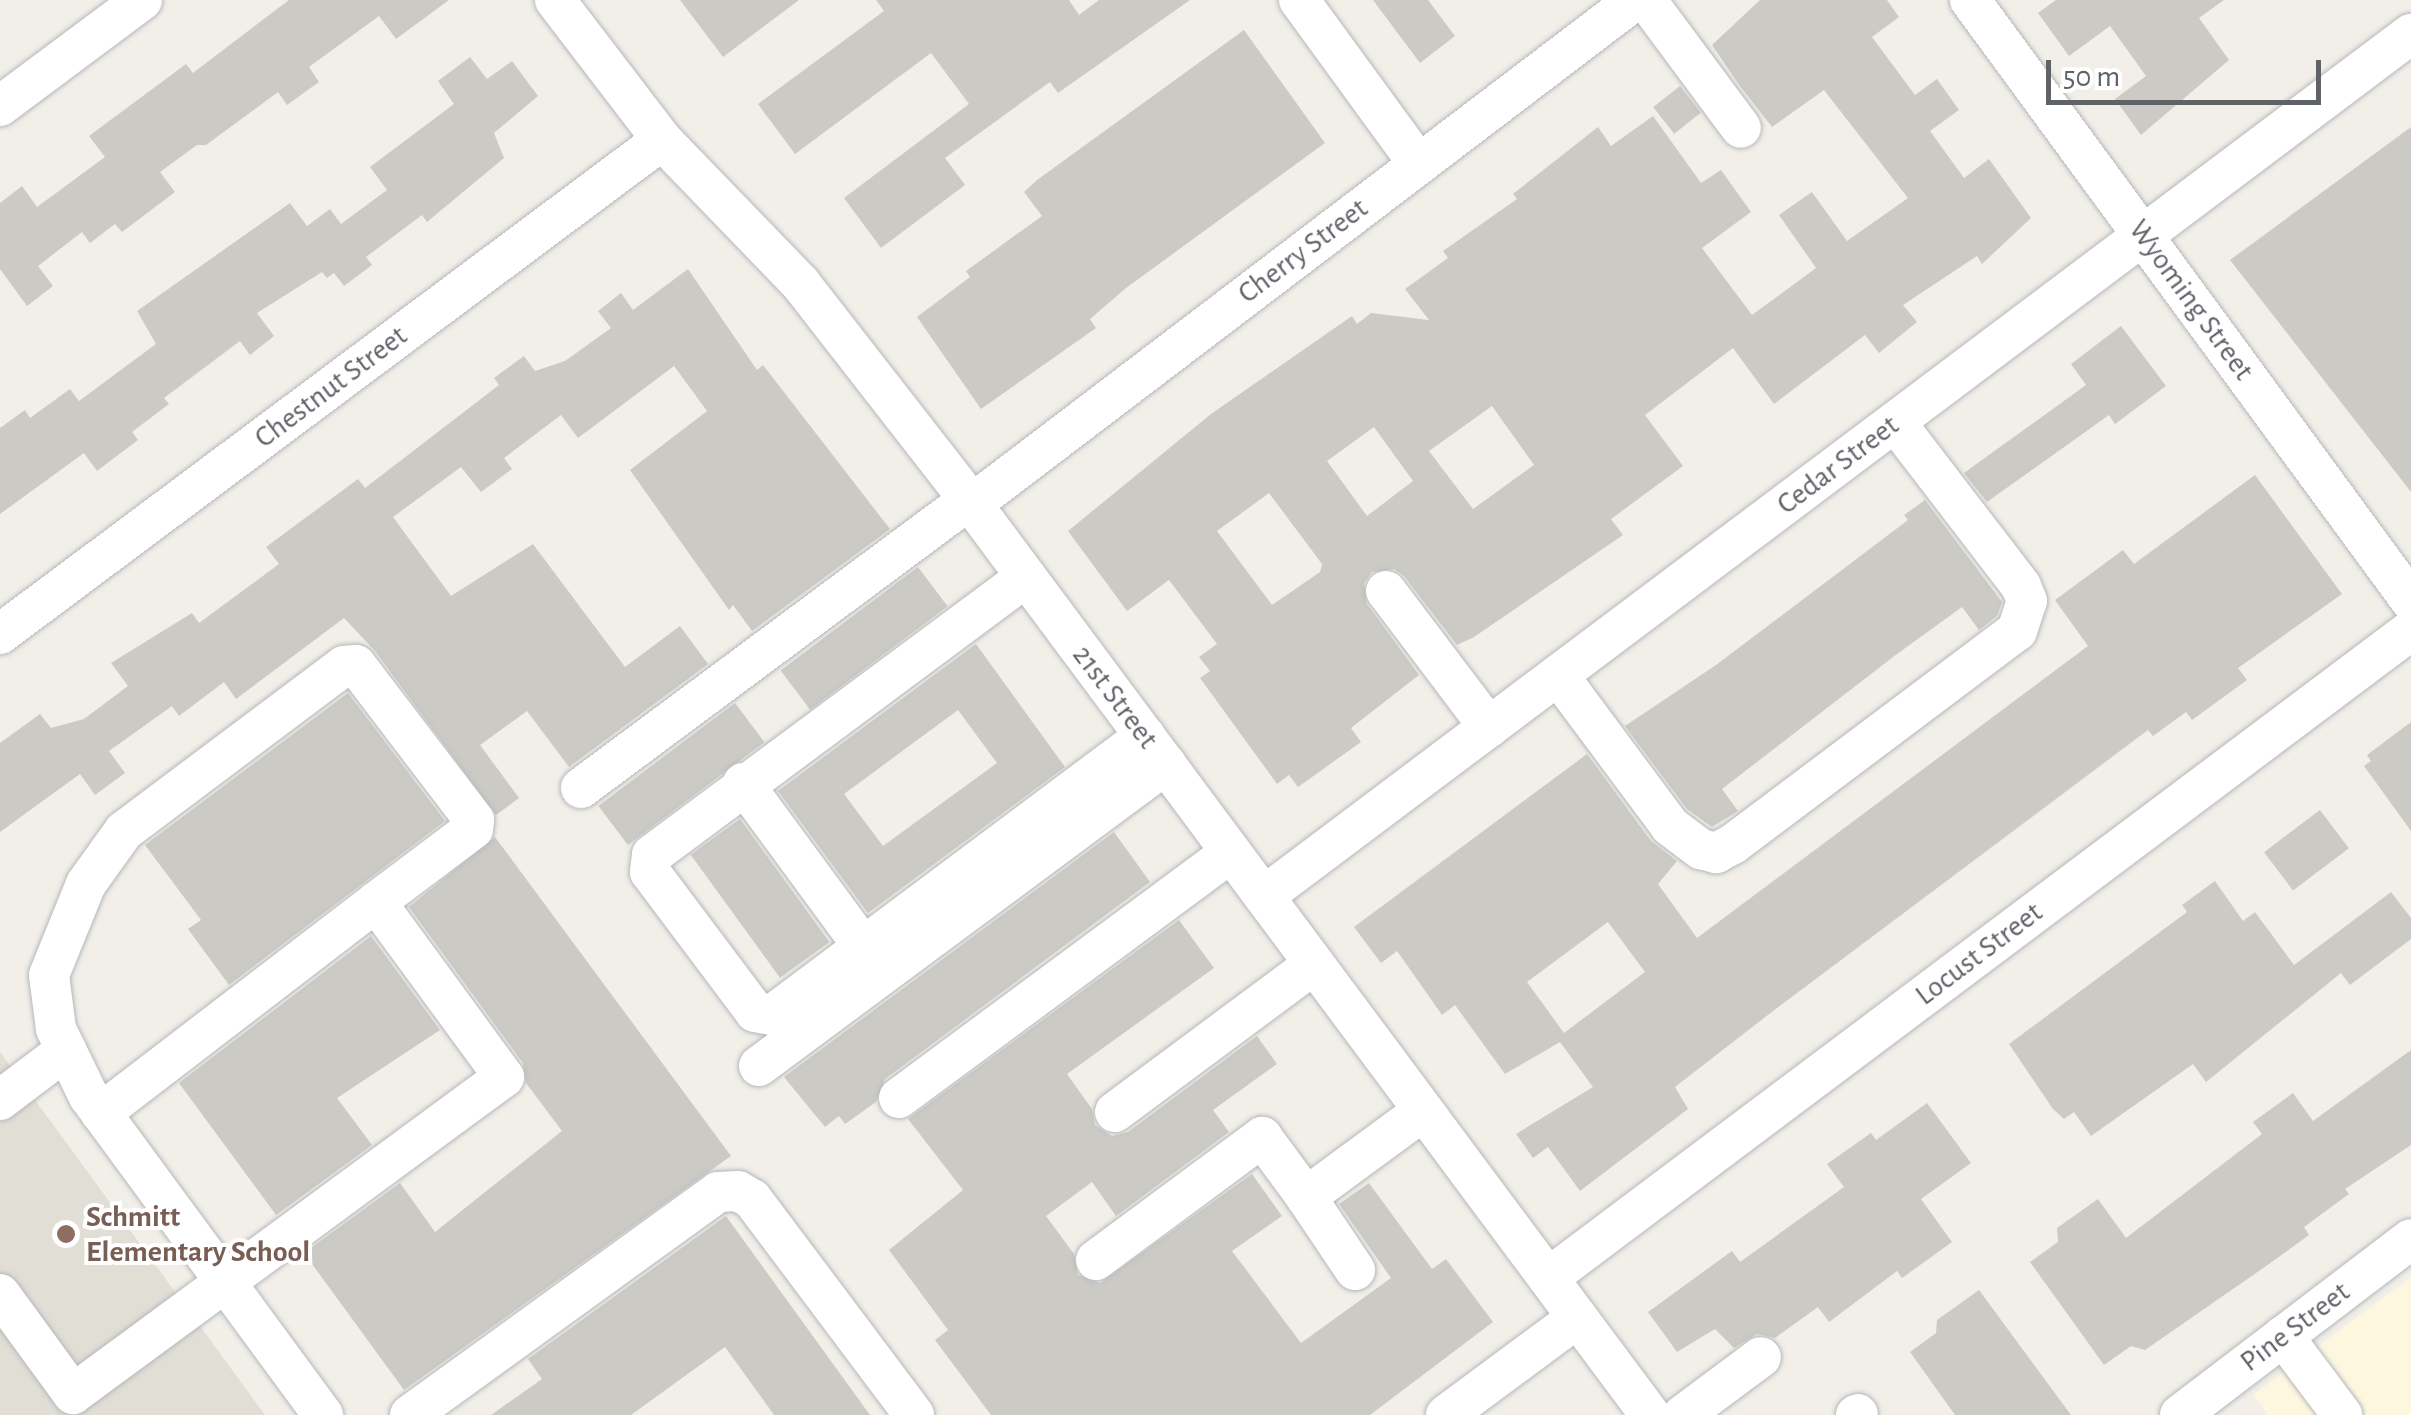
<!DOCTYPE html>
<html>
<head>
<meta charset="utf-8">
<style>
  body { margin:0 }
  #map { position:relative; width:2411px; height:1415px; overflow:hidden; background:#f1efe8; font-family:"Alegreya Sans",sans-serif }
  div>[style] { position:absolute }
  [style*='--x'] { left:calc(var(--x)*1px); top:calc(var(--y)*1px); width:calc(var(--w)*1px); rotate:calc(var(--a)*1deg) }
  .commercial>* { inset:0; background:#fef7e0 }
  .education>* { inset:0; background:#e1ded6 }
  .building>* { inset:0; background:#cccac5; transform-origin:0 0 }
  .roads { filter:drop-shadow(0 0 2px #b5b8bc) drop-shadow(0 0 2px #b5b8bc) }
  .minor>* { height:40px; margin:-20px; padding:0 20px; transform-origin:20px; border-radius:20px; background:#fff }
  .dots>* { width:28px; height:28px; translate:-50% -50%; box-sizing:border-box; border:5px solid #fff; border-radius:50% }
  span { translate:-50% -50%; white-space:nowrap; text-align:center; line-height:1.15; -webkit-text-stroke:8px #fff; paint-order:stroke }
  .street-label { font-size:30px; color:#5f6368 }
  .education-label { font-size:30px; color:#785e54; font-weight:700 }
  .left { translate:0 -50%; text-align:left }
  .scale { position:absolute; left:2046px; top:60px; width:275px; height:45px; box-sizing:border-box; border:5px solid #5f6368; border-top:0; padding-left:12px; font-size:30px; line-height:35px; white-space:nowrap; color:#5f6368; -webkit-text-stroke:8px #fff; paint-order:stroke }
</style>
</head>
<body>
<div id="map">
  <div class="commercial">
    <div style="clip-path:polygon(2411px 1277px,2411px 1415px,2268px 1415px,2253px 1395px)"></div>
  </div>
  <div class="education">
    <div style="clip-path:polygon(0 1052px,265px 1415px,0 1415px)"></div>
  </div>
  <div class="building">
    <div style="clip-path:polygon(289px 0,449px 0,396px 39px,379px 16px,309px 67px,319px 82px,287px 105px,278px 92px,206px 145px,197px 145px,160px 172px,175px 192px,122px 232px,115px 224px,90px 243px,82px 232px,38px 266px,53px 286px,27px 306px,0 269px,0 203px,22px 186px,37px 207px,105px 157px,89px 136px,186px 64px,193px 73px)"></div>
    <div style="clip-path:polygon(680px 0,799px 0,723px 57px)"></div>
    <div style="clip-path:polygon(876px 0,1069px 0,1079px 15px,1099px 0,1190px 0,1058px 93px,1050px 82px,945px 158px,965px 185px,881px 248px,844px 198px,969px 104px,931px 53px,795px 154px,758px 104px,884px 11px)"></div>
    <div style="clip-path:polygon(1373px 0,1428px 0,1455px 36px,1420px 63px)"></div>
    <div style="clip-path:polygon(evenodd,1760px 0,1887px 0,1899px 17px,1872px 37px,1915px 95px,1937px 79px,1959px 110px,1930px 131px,1964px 178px,1989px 159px,2031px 218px,1982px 264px,1977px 256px,1903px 305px,1917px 322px,1879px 353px,1865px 335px,1774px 404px,1733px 348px,1645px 415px,1683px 466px,1611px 519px,1623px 535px,1474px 637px,1457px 645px,1404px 576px,1394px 569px,1372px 572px,1364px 583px,1367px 604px,1419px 675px,1351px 728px,1361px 742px,1298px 787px,1289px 775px,1277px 784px,1200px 678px,1210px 671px,1199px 657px,1217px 644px,1169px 580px,1127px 611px,1068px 531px,1211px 414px,1352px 316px,1357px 324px,1371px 313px,1429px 320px,1405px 289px,1448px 258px,1443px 251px,1517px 199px,1513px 194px,1598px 127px,1611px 146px,1653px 116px,1701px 183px,1721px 170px,1751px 212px,1702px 248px,1752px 315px,1816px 268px,1779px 215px,1812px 192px,1847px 241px,1908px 198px,1824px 90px,1772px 127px,1740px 86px,1712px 45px,1760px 0,1492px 406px,1534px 465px,1473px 509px,1429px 451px,1492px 406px,1760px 0,1374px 427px,1413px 481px,1367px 516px,1327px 461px,1374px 427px,1760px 0,1269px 493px,1322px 564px,1320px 572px,1272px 605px,1217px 531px,1269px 493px)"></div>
    <div style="clip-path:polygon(2056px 0,2224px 0,2199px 18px,2229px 60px,2141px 135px,2115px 99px,2146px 76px,2110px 26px,2069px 56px,2038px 13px)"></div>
    <div style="clip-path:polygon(1244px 30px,1325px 143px,1126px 288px,1090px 319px,1096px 328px,981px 409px,917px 317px,970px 277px,966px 271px,1042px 216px,1024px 192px,1037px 180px)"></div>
    <div style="clip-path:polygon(470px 57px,487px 79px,512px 61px,538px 96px,494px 133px,504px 158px,427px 222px,422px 215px,366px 257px,372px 265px,344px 286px,334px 273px,327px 278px,322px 272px,257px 313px,274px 336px,250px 355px,240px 341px,164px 398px,169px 404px,132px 432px,138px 440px,97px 471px,84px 453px,0 514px,0 428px,25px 410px,30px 418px,70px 389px,79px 401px,156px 344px,137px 311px,290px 203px,307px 226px,330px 209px,341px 224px,387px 190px,370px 167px,454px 104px,438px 81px)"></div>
    <div style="left:1680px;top:86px;width:34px;height:34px;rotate:52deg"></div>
    <div style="clip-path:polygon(2411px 127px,2411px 492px,2230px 260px)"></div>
    <div style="clip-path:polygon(688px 269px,757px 370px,763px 365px,890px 529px,752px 631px,733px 605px,729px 610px,630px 470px,707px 411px,674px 366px,578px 438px,561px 415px,504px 458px,512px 469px,481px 492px,461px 467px,393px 517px,451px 596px,533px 544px,625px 667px,680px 626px,708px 664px,569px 767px,527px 711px,480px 745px,519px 798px,496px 815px,375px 651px,344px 618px,236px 699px,224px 682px,179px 716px,172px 706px,109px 751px,125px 773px,95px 795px,80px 774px,0 832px,0 743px,40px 714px,51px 728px,84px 719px,128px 686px,111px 663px,192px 613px,199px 623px,279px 564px,266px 547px,358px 479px,365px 488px,499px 385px,494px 378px,524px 356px,535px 371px,565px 361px,611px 328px,598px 311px,621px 293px,633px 310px)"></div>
    <div style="clip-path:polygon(2121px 326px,2166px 386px,2115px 424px,2109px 415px,1987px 502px,1964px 473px,2086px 385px,2071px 364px)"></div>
    <div style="clip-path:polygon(evenodd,2255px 475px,2342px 594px,2238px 668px,2247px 680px,2192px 720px,2186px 712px,2153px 736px,2148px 730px,1773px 1011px,1675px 1087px,1688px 1109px,1580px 1191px,1548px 1147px,1533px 1158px,1516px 1134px,1593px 1087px,1560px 1042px,1505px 1074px,1455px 1005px,1442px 1015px,1397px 951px,1381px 963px,1354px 927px,1587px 754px,1651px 841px,1677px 861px,1658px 884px,1697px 938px,2088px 646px,2055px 600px,2123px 550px,2134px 564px,2255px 475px,1608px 922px,1645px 972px,1564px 1033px,1527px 982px,1608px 922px)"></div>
    <div style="clip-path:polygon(1925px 500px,2002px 602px,1997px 616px,1979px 630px,1962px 607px,1897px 654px,1722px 789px,1738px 811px,1712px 827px,1687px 809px,1625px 726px,1716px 665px,1908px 520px,1904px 515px)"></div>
    <div style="left:918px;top:567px;width:49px;height:172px;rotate:53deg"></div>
    <div style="clip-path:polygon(evenodd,976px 644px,1065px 767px,868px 913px,778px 791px,976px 644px,958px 710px,997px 763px,883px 846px,844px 794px,958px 710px)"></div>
    <div style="clip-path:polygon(348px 693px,445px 821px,229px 985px,188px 929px,201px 920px,145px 845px)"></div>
    <div style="left:735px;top:703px;width:49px;height:171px;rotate:53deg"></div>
    <div style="clip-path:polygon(2411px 722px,2411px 831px,2364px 766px,2371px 761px,2367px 755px)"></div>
    <div style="left:2320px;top:810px;width:48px;height:70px;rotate:53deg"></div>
    <div style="left:740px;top:819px;width:152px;height:61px;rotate:54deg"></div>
    <div style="clip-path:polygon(1114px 832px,1150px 882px,885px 1079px,876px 1102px,845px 1124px,839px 1116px,825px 1127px,784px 1077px)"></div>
    <div style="clip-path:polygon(495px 837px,731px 1156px,404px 1390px,304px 1253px,400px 1183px,435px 1232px,562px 1131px,526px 1083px,523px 1063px,409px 907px)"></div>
    <div style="clip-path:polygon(2215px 881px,2243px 921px,2255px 912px,2294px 965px,2391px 892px,2411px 918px,2411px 939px,2350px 985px,2341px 973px,2206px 1082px,2193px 1064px,2091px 1136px,2074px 1112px,2064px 1119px,2053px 1109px,2009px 1044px,2187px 912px,2182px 905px)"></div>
    <div style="clip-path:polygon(1179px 920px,1214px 968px,1067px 1074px,1092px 1109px,1095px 1125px,1112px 1136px,1128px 1132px,1257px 1036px,1277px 1064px,1213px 1110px,1229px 1132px,1116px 1216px,1092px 1182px,1046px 1216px,1074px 1254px,1078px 1275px,1100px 1283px,1252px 1174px,1282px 1216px,1232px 1251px,1301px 1343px,1391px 1278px,1339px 1204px,1369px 1183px,1432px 1269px,1446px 1259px,1493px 1322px,1370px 1415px,991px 1415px,935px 1340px,948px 1330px,889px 1250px,963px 1190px,908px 1119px)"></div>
    <div style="clip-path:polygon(371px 936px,440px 1030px,337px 1098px,372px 1145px,276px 1215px,179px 1083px)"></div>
    <div style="clip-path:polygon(2411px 1050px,2411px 1145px,2345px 1189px,2349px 1194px,2304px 1227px,2309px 1235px,2269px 1264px,2145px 1350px,2131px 1346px,2104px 1365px,2030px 1262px,2058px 1242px,2057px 1228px,2098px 1199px,2126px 1238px,2262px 1134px,2253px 1122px,2293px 1093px,2313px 1121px)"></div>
    <div style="clip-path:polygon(1927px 1103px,1971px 1163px,1921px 1199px,1952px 1242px,1902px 1278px,1897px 1271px,1829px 1322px,1818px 1307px,1775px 1338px,1757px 1334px,1734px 1348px,1715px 1329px,1677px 1352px,1648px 1312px,1732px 1251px,1740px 1262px,1844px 1187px,1827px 1164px,1871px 1133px,1876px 1140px)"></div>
    <div style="clip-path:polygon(726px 1216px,870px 1415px,774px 1415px,725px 1347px,631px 1415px,491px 1415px,542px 1379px,528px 1359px)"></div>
    <div style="clip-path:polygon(1979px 1290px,2071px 1415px,1955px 1415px,1910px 1352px,1936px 1333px,1937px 1320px)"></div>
  </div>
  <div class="roads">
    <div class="minor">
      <div style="--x:555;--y:0;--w:176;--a:52.6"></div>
      <div style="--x:662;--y:140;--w:200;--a:46"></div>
      <div style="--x:801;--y:284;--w:274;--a:52.1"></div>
      <div style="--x:969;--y:500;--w:1141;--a:53.34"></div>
      <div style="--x:1299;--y:0;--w:202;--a:53.9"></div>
      <div style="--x:1646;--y:0;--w:159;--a:53.4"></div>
      <div style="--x:1970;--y:0;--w:745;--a:53.73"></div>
      <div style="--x:0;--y:106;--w:177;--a:-36.7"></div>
      <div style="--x:972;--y:504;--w:833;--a:-37.24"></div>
      <div style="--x:1026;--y:577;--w:466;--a:143.4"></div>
      <div style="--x:652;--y:855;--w:17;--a:97"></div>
      <div style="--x:650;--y:872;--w:175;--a:53.1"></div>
      <div style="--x:755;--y:1012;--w:17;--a:10"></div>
      <div style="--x:772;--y:1015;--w:466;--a:-36.8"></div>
      <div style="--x:1386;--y:591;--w:171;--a:52.9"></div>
      <div style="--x:0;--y:634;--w:826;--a:-36.73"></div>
      <div style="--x:1558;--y:675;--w:188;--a:53.4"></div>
      <div style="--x:1670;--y:826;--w:39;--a:37"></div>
      <div style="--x:1701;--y:849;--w:16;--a:15"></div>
      <div style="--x:1716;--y:853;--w:19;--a:-28"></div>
      <div style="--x:1733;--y:844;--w:355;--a:-36.9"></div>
      <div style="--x:2017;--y:631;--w:32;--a:-72"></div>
      <div style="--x:2027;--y:601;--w:16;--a:-112"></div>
      <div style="--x:2021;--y:586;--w:207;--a:-127.5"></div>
      <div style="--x:743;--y:783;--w:201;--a:53.7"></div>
      <div style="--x:581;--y:788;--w:483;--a:-36.6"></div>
      <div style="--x:1264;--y:896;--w:1435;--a:-36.93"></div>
      <div style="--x:759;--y:1066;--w:507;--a:-36.58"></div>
      <div style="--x:899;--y:1098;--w:413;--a:-36.5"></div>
      <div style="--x:0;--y:1100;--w:83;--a:-37.1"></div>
      <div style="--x:1115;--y:1112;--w:248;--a:-36.6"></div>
      <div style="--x:1306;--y:1197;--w:88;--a:56.1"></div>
      <div style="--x:1096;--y:1260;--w:207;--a:-36.5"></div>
      <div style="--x:1262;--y:1137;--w:74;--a:53.7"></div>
      <div style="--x:1306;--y:1197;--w:145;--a:-36.3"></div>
      <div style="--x:1548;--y:1278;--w:1079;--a:-36.9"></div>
      <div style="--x:0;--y:1294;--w:124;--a:53.9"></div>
      <div style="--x:73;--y:1394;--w:535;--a:-36.33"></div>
      <div style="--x:504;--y:1077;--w:217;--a:-126.2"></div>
      <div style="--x:376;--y:902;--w:347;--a:142.5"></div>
      <div style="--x:2283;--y:1336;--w:99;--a:53.2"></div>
      <div style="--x:323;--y:1415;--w:395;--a:-126.3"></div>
      <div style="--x:89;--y:1097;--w:76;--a:-115.9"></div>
      <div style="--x:56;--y:1029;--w:54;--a:-97.4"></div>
      <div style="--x:49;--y:975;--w:98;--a:-67.9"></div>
      <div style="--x:86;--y:884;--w:65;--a:-54.4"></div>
      <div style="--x:124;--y:831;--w:275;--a:-36.9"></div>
      <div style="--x:344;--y:666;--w:12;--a:-5"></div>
      <div style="--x:356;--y:665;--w:195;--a:52.7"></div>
      <div style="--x:474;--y:820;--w:9;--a:96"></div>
      <div style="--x:473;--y:829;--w:121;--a:143"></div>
      <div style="--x:410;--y:1415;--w:380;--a:-35.9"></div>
      <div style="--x:718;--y:1192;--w:20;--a:-3"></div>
      <div style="--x:738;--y:1191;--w:16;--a:30"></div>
      <div style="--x:752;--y:1199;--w:270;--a:53.1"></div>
      <div style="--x:1446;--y:1415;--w:163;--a:-36.5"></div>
      <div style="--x:1683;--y:1415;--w:97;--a:-36.6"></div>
      <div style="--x:1856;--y:1415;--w:2;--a:-27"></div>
      <div style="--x:2180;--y:1415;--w:290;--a:-37.3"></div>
    </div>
  </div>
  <div class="dots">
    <div style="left:66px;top:1234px;background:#8d6e63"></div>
  </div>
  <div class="street-label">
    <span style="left:1303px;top:251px;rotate:-37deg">Cherry Street</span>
    <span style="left:2191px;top:300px;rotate:54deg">Wyoming Street</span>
    <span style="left:331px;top:387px;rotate:-37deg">Chestnut Street</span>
    <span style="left:1838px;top:465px;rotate:-37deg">Cedar Street</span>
    <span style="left:1115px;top:697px;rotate:53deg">21st Street</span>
    <span style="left:1979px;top:954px;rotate:-37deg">Locust Street</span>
    <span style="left:2295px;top:1327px;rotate:-37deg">Pine Street</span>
  </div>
  <div class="education-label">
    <span class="left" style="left:86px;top:1234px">Schmitt<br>Elementary School</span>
  </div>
  <div class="scale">50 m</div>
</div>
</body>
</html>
